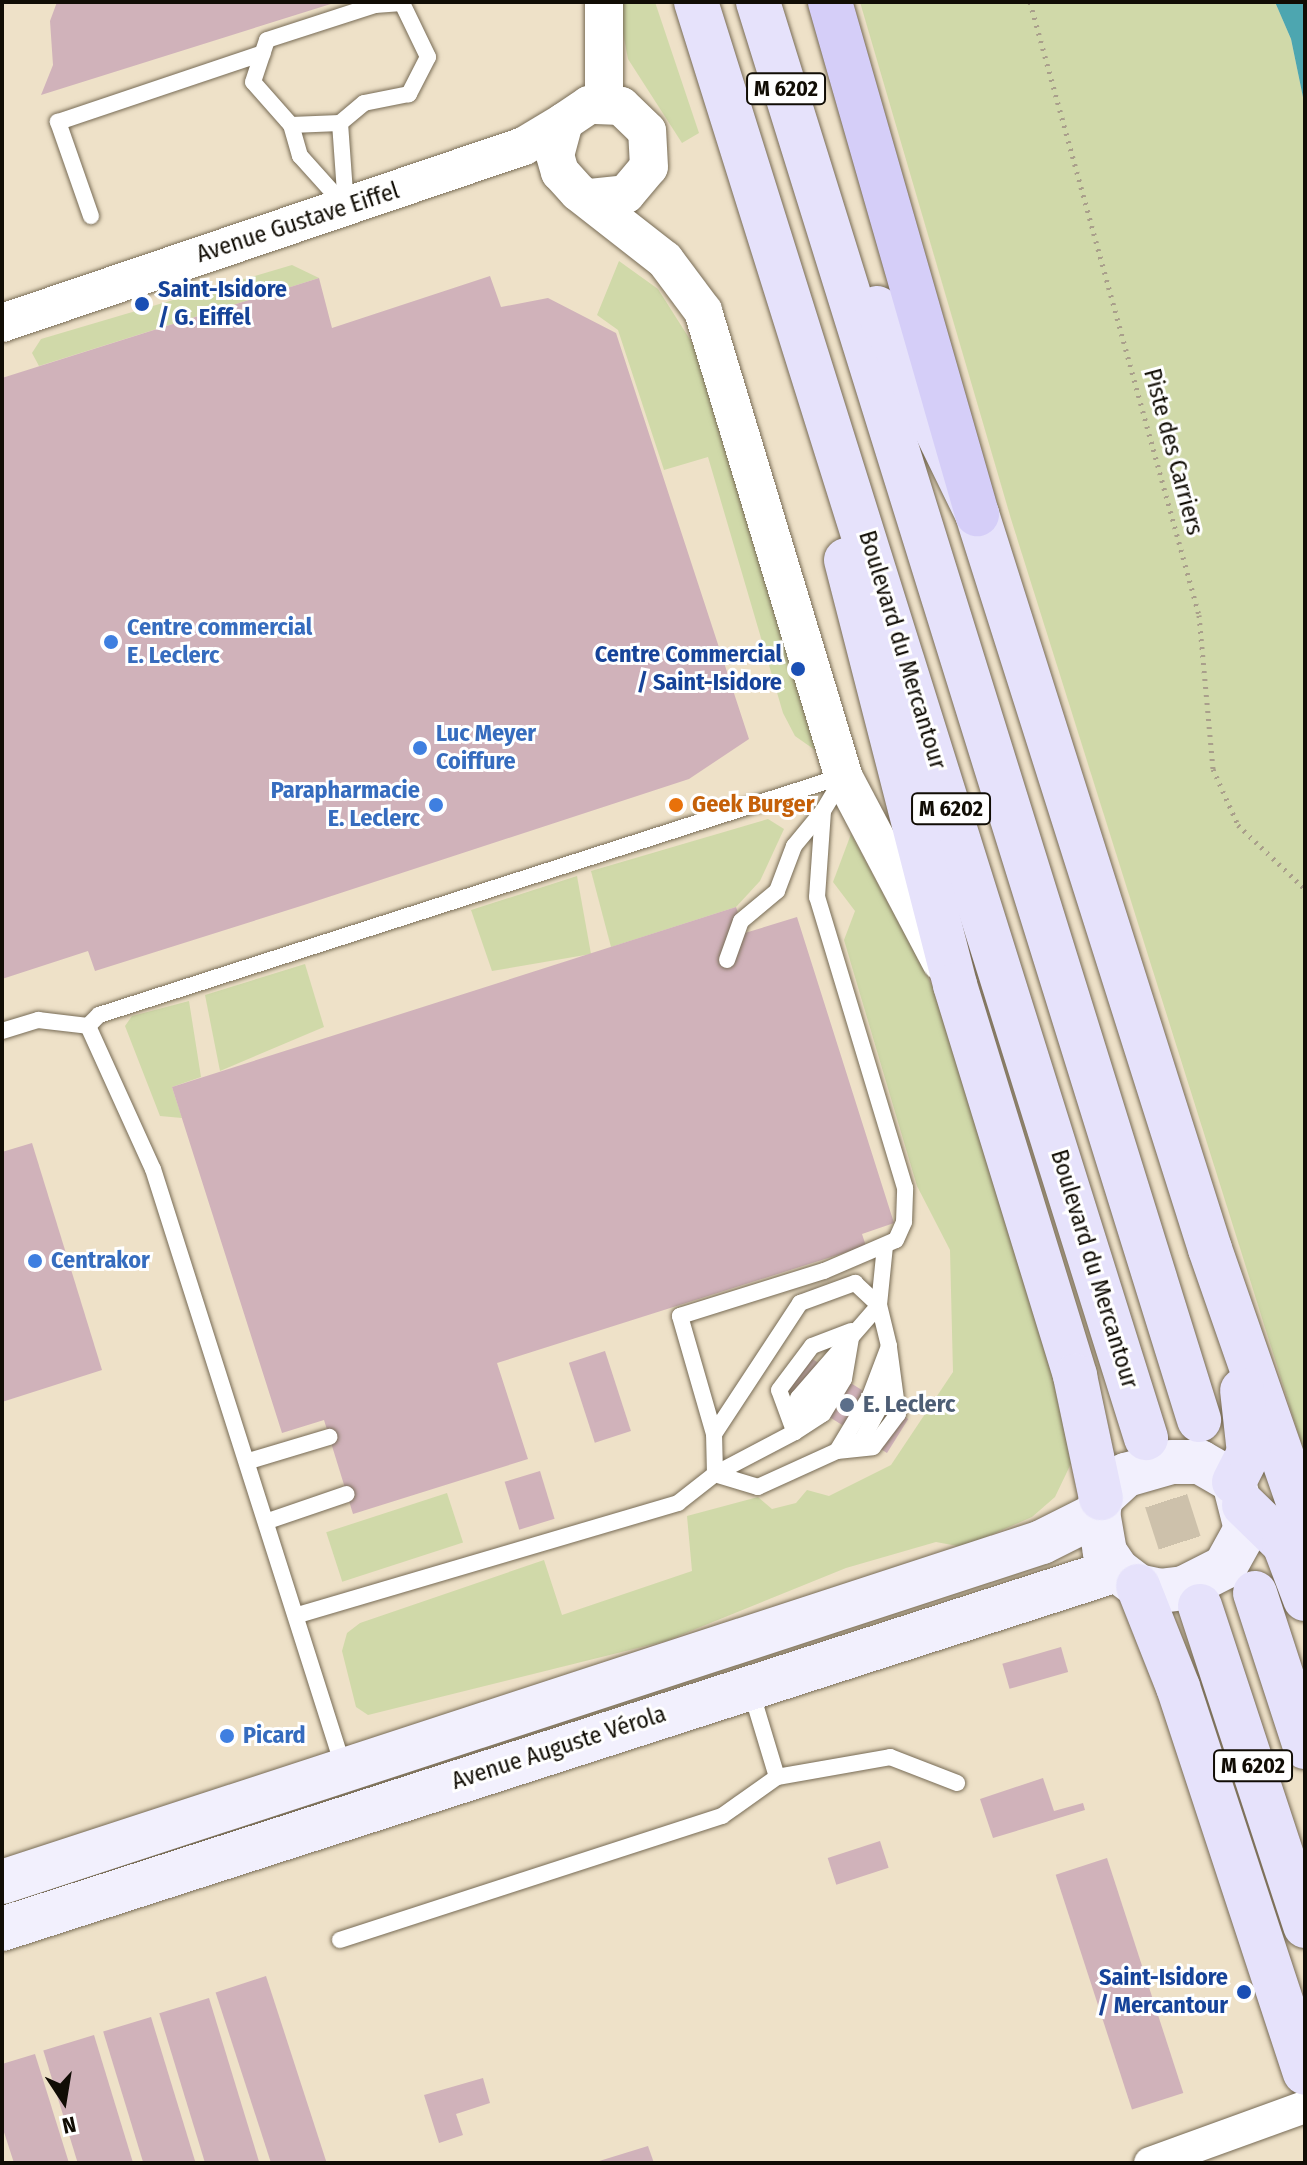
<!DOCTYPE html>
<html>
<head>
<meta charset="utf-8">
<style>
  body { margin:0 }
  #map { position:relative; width:1307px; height:2165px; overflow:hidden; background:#eee1c8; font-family:"Fira Sans Condensed",sans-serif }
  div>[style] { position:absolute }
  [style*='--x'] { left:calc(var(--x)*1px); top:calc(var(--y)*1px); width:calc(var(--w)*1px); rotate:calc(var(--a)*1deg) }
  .green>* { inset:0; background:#d0d9a9; transform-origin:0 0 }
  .water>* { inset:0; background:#4da6b0 }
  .building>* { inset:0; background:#d0b2ba; transform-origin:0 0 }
  .primary-tunnel>* { height:44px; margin-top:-22px; transform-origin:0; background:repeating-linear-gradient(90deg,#cdc1ab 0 44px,transparent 0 66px) }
  .path>* { height:5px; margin-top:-2.5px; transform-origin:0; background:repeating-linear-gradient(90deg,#a99f8b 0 2px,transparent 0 8px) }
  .roads { filter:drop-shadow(0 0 2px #776b55) drop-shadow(0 0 2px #776b55) }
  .service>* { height:16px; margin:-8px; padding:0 8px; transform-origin:8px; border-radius:8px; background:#fff }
  .minor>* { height:32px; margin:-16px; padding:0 16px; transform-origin:16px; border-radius:16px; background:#fff }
  .tertiary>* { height:38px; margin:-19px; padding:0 19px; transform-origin:19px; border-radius:19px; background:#fff }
  .secondary>* { height:44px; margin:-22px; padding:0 22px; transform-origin:22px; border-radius:22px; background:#f2f0fd }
  .primary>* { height:44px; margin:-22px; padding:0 22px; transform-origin:22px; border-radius:22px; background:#e6e2fb }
  .motorway>* { height:44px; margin:-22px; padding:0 22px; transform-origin:22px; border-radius:22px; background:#d5cef8 }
  .dots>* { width:22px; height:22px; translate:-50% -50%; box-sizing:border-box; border:4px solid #fff; border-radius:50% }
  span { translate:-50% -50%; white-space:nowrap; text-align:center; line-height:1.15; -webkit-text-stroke:6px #fff; paint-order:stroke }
  .shield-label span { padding:2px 6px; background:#fff; border:2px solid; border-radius:6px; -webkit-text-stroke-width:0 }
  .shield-label { font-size:22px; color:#110d05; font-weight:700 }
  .street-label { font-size:24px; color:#110d05 }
  .transit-label { font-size:24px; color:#164399; font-weight:700 }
  .left { translate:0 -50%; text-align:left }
  .right { translate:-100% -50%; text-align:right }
  .shop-label { font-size:24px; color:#366cbe; font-weight:700 }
  .food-label { font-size:24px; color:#c56008; font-weight:700 }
  .service-label { font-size:24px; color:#4e5e75; font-weight:700 }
  .frame { position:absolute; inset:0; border:4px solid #110d05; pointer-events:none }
  .north { position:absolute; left:24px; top:2061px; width:80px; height:80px; -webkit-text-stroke:6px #fff; paint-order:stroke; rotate:168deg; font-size:22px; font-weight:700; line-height:32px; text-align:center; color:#110d05 }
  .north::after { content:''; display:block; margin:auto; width:28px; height:36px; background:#110d05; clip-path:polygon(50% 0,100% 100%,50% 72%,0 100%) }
</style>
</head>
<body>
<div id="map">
  <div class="green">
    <div style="clip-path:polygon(617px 2px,655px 2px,699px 133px,682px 143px,628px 59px)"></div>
    <div style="clip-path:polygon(860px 2px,1275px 2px,1291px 39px,1305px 107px,1305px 1455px,1011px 519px)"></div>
    <div style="clip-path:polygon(619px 261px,658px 289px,696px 349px,822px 755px,795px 736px,783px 713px,708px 457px,664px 470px,618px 330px,597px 315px)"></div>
    <div style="clip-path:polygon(292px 265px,319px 278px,39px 366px,32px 353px,41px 339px)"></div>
    <div style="clip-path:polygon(768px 819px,784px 829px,760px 881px,736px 907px,611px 947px,591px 871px)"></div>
    <div style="clip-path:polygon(851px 834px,942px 1004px,1077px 1451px,1055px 1497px,1032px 1517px,963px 1547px,936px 1542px,846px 1568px,666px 1641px,368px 1715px,356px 1707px,342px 1651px,347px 1633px,360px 1623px,544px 1560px,562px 1615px,692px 1571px,687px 1516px,758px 1497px,772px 1509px,796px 1503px,807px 1490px,829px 1496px,891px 1465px,953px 1372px,950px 1250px,917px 1186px,844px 940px,855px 911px,833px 882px)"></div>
    <div style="clip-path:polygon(577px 876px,591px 954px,492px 971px,471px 910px)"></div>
    <div style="clip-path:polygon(305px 964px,324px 1027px,220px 1071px,205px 995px)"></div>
    <div style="clip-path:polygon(189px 1001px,201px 1077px,172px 1087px,182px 1118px,160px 1116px,125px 1026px,132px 1016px)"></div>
    <div style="left:447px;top:1493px;width:52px;height:127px;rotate:72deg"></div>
  </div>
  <div class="water">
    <div style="clip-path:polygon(1275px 2px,1305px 2px,1305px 107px,1291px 39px)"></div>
  </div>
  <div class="building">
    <div style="clip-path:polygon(57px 2px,334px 2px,334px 3px,41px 95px,53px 65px,50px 21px)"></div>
    <div style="clip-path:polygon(490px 276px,501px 307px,548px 298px,616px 333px,749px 739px,689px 779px,304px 905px,95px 971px,88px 951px,2px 979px,2px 378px,319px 278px,332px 328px)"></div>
    <div style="clip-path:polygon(736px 907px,745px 933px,797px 917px,894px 1223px,862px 1234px,866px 1246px,497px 1363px,528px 1459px,353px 1514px,324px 1420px,282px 1433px,172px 1087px)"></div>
    <div style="clip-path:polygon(32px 1143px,102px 1370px,2px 1402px,2px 1152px)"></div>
    <div style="left:605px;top:1351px;width:84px;height:38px;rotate:72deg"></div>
    <div style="left:809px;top:1357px;width:117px;height:40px;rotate:32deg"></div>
    <div style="left:540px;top:1471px;width:50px;height:37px;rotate:73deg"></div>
    <div style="left:1061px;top:1647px;width:26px;height:61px;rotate:74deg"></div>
    <div style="clip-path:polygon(1043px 1778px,1054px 1811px,1083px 1803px,1085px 1810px,993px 1838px,980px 1799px)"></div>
    <div style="left:880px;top:1841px;width:28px;height:55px;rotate:72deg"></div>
    <div style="left:1107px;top:1858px;width:247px;height:54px;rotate:72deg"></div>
    <div style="left:266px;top:1976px;width:196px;height:53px;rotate:72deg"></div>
    <div style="left:209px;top:1998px;width:173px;height:52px;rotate:73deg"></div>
    <div style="left:151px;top:2017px;width:153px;height:50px;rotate:73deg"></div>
    <div style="left:94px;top:2035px;width:134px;height:53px;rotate:73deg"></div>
    <div style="clip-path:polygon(35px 2054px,69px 2163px,14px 2163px,2px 2126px,2px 2064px)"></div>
    <div style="clip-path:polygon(483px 2078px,490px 2103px,456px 2114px,463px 2135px,439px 2143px,424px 2095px)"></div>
    <div style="clip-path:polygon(648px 2146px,654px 2163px,596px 2163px,596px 2162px)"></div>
  </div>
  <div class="primary-tunnel">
    <div style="--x:1146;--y:1438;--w:176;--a:72.2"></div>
  </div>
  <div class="path">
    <div style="--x:1030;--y:2;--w:636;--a:74.59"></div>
    <div style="--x:1199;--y:615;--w:155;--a:84.8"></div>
    <div style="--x:1213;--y:769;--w:61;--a:65.9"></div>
    <div style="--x:1238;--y:825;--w:93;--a:43.7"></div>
  </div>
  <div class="roads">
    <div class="service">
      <div style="--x:402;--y:3;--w:60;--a:64.3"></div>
      <div style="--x:428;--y:57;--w:42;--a:117.2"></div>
      <div style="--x:409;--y:94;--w:46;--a:168.7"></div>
      <div style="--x:364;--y:103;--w:31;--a:140"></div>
      <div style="--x:340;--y:123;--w:84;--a:85.9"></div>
      <div style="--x:346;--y:207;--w:69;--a:-132"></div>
      <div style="--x:300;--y:156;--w:32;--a:-106"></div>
      <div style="--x:291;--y:125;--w:57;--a:-131.5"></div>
      <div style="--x:253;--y:82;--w:44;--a:-71.6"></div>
      <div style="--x:267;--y:40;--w:114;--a:-18"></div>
      <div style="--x:375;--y:5;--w:27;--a:-4"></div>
      <div style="--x:291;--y:125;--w:49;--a:-2.3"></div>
      <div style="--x:91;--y:216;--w:100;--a:-109.3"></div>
      <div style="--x:58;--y:122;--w:216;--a:-18.6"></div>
      <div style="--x:727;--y:960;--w:41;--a:-70.3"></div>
      <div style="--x:741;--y:921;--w:47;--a:-39.8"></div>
      <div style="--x:777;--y:891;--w:48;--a:-69.3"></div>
      <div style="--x:794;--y:846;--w:45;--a:-50.4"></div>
      <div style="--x:88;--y:1026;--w:16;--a:-45"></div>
      <div style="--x:99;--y:1015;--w:781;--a:-17.81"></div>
      <div style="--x:88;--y:1026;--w:157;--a:65.6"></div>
      <div style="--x:153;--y:1169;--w:630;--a:72.34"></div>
      <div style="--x:2;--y:1031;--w:38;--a:-17"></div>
      <div style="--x:38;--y:1020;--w:50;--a:6.8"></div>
      <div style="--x:798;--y:1427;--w:85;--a:-58.9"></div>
      <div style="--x:793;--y:1428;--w:40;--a:-110.2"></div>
      <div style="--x:779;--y:1390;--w:55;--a:-53.1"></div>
      <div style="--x:812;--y:1346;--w:42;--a:-21"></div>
      <div style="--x:795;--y:1432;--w:33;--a:-33"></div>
      <div style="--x:823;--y:1414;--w:41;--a:-59"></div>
      <div style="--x:844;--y:1379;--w:48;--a:-80.3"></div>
      <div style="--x:714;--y:1434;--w:157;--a:-56.7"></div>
      <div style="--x:800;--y:1303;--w:59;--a:-20"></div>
      <div style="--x:855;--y:1283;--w:33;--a:43"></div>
      <div style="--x:879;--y:1305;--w:42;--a:76.3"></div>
      <div style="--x:889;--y:1346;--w:53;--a:110.8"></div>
      <div style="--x:870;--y:1396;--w:64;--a:121"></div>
      <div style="--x:837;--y:1451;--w:87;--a:155.5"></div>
      <div style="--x:758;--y:1487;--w:45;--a:-163.2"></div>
      <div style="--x:849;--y:1446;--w:14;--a:-25"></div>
      <div style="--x:862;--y:1440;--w:42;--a:-61.6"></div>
      <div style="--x:882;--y:1403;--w:32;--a:-83"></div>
      <div style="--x:837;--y:1451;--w:36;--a:-6"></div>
      <div style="--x:873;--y:1447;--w:41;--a:-52.9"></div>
      <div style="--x:898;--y:1414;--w:68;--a:-97.7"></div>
      <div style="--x:249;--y:1461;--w:84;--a:-16.7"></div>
      <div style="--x:715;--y:1474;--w:90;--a:-27.7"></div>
      <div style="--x:795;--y:1432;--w:34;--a:-85"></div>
      <div style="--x:798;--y:1398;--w:123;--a:-48.9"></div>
      <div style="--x:879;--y:1305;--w:59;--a:-84.2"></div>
      <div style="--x:268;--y:1521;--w:83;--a:-18.9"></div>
      <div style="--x:298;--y:1615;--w:396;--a:-16.4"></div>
      <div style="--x:678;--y:1503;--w:47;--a:-38.1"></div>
      <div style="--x:715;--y:1474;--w:40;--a:-91.4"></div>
      <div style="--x:714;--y:1434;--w:123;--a:-106.1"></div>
      <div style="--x:680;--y:1316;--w:151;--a:-17.4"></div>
      <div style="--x:824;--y:1271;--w:78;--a:-23.3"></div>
      <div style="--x:896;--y:1240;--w:20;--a:-66"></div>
      <div style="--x:904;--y:1222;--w:34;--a:-88"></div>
      <div style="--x:905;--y:1188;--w:304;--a:-106.8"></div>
      <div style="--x:817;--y:897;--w:86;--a:-86"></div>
      <div style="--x:823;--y:811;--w:39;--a:-59"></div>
      <div style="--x:777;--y:1777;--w:115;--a:-10"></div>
      <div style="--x:890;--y:1757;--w:72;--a:21.2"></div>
      <div style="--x:340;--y:1940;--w:402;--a:-18"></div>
      <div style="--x:722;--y:1816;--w:67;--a:-35.3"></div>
      <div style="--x:777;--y:1777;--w:90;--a:-106.8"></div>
    </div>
    <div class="minor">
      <div style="--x:1150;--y:2163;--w:165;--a:-19.9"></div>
    </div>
    <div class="tertiary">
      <div style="--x:604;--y:103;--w:101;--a:-90"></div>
      <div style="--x:590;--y:198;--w:36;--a:-6"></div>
      <div style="--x:626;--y:194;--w:35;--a:-50"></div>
      <div style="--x:649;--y:167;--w:36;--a:-93"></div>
      <div style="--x:647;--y:131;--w:36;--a:-136"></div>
      <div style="--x:621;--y:106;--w:32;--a:-178"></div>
      <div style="--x:589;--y:105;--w:30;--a:146"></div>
      <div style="--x:564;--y:122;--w:34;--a:105"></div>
      <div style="--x:555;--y:155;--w:18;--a:74"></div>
      <div style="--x:560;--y:172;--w:27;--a:48"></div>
      <div style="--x:578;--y:192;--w:110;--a:38"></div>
      <div style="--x:665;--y:260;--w:64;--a:53.3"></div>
      <div style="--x:703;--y:311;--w:486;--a:73.2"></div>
      <div style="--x:843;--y:776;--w:210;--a:62.2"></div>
      <div style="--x:2;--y:323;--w:551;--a:-18.73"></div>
      <div style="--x:524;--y:146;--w:47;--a:-31"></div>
    </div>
    <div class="secondary">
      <div style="--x:1172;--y:1462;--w:28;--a:0"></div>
      <div style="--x:1200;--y:1462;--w:39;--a:30"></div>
      <div style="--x:1234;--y:1482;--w:49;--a:75.7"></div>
      <div style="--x:1246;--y:1529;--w:43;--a:118.9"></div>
      <div style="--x:1225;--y:1567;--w:46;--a:152.9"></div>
      <div style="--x:1184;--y:1588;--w:23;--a:173"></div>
      <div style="--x:1161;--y:1591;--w:24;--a:-168"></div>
      <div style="--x:1138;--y:1586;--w:26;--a:-143"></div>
      <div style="--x:1117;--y:1570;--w:22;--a:-124"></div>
      <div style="--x:1105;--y:1552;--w:39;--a:-100"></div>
      <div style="--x:1098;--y:1514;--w:16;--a:-79"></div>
      <div style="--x:1101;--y:1498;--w:34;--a:-43"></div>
      <div style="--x:1126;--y:1475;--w:48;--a:-15.8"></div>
      <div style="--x:2;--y:1882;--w:1094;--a:-18.1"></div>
      <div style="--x:1042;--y:1542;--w:63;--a:-26.6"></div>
      <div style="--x:2;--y:1929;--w:1171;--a:-17.85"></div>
    </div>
    <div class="primary">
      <div style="--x:696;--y:2;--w:1505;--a:72.6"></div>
      <div style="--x:758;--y:2;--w:1485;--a:72.72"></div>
      <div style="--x:877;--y:308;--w:229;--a:64.1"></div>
      <div style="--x:977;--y:514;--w:771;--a:72.41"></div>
      <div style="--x:1210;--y:1249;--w:289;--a:70.8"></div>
      <div style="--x:846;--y:560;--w:439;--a:75.6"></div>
      <div style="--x:955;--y:985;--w:409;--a:72.9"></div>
      <div style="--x:1075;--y:1376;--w:125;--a:78"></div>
      <div style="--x:1234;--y:1482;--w:33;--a:-63"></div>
      <div style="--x:1249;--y:1453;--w:63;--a:-96.3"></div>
      <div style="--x:1244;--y:1505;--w:56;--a:44.3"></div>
      <div style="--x:1284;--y:1544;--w:59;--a:69.1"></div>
      <div style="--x:1138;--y:1586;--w:109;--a:68.4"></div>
      <div style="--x:1178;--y:1687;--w:406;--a:71.8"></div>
      <div style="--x:1255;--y:1593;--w:162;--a:72"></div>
      <div style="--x:1200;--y:1606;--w:337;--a:71.8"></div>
    </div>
    <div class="motorway">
      <div style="--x:830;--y:2;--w:533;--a:73.98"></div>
    </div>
  </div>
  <div class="dots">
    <div style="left:142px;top:304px;background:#1a4fb4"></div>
    <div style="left:111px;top:642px;background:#3f7fe0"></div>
    <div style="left:798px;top:669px;background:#1a4fb4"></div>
    <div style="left:420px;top:748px;background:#3f7fe0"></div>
    <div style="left:436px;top:805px;background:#3f7fe0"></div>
    <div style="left:676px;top:805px;background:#e8710a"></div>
    <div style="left:35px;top:1261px;background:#3f7fe0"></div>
    <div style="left:847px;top:1405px;background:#5c6f8a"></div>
    <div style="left:227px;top:1736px;background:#3f7fe0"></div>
    <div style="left:1244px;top:1992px;background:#1a4fb4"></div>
  </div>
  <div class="shield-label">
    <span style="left:786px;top:89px">M 6202</span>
    <span style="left:951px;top:809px">M 6202</span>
    <span style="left:1253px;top:1766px">M 6202</span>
  </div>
  <div class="street-label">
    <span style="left:298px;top:223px;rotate:-18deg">Avenue Gustave Eiffel</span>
    <span style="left:1173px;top:452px;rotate:75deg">Piste des Carriers</span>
    <span style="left:902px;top:650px;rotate:73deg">Boulevard du Mercantour</span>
    <span style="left:1094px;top:1269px;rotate:73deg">Boulevard du Mercantour</span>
    <span style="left:559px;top:1748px;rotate:-18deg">Avenue Auguste Vérola</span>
  </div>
  <div class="transit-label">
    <span class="left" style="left:158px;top:304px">Saint-Isidore<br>/ G. Eiffel</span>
    <span class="right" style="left:782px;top:669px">Centre Commercial<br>/ Saint-Isidore</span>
    <span class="right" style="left:1228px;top:1992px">Saint-Isidore<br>/ Mercantour</span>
  </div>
  <div class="shop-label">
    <span class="left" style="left:127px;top:642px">Centre commercial<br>E. Leclerc</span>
    <span class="left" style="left:436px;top:748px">Luc Meyer<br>Coiffure</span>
    <span class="right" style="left:420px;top:805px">Parapharmacie<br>E. Leclerc</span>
    <span class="left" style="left:51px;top:1261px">Centrakor</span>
    <span class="left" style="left:243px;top:1736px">Picard</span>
  </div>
  <div class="food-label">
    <span class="left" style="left:692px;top:805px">Geek Burger</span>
  </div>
  <div class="service-label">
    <span class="left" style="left:863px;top:1405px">E. Leclerc</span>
  </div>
  <div class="frame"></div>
  <div class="north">N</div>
</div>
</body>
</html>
